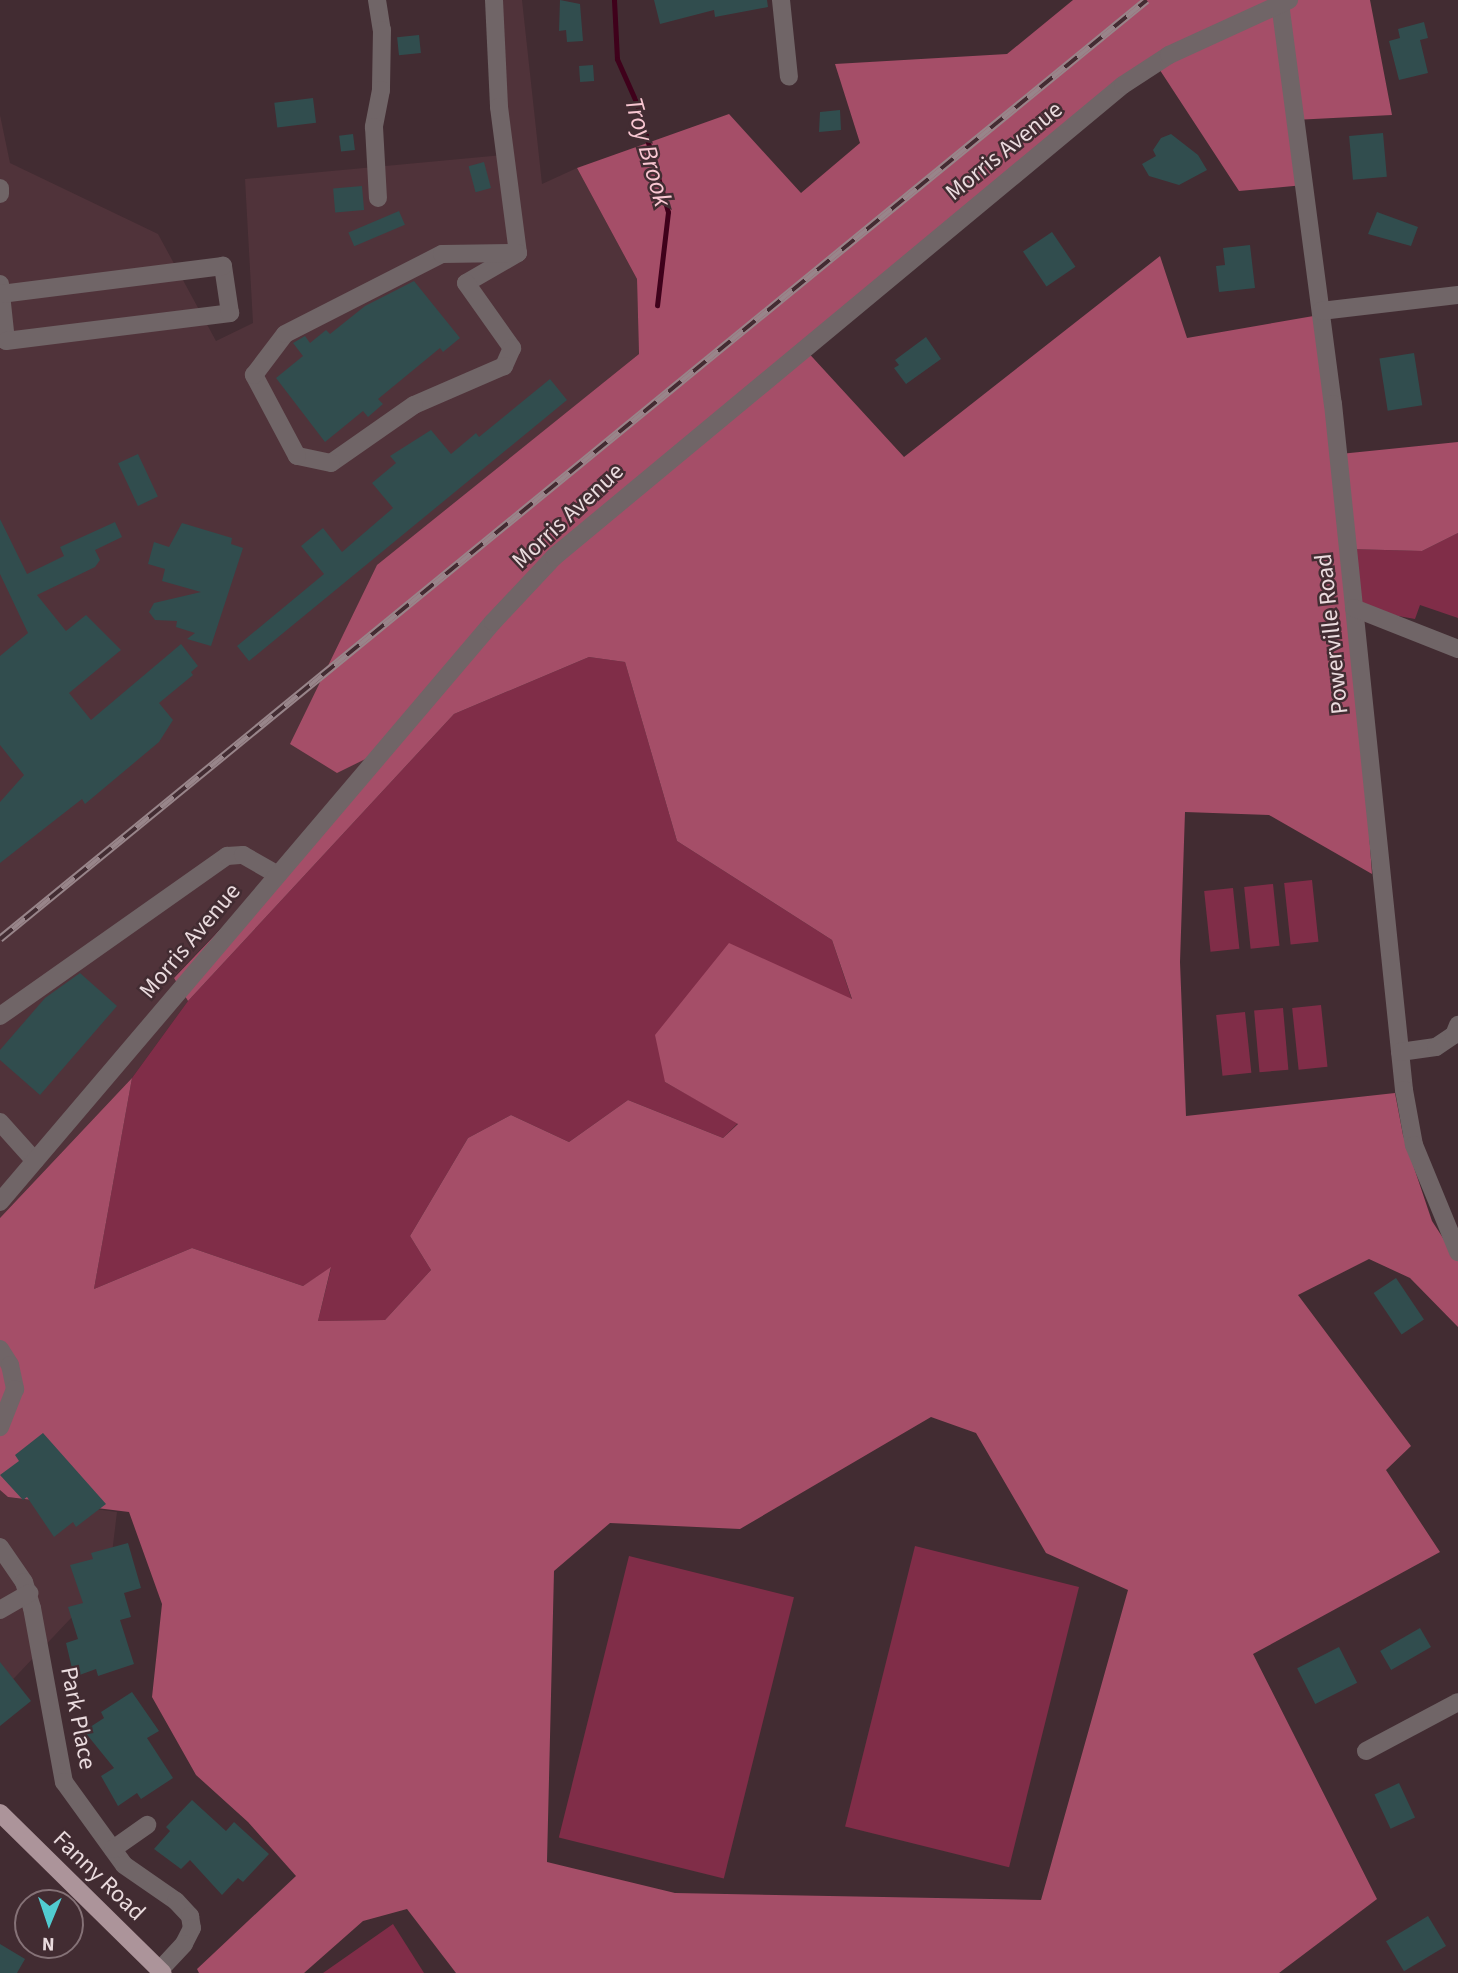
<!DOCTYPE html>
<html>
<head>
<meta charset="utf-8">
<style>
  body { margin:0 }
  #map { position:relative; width:1458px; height:1973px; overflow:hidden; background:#422c32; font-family:"Source Sans 3",sans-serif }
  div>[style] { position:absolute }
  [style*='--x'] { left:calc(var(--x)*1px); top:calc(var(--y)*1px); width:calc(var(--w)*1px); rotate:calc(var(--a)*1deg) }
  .built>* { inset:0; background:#50333a }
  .green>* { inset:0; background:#802d48; transform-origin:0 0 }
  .forest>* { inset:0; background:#a54e68 }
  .stream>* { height:5px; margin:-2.5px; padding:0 2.5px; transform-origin:2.5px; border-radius:2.5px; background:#3f011b }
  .building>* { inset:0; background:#314d4e; transform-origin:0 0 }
  .minor>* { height:18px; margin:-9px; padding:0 9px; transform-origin:9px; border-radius:9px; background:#706567 }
  .major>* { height:18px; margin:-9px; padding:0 9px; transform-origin:9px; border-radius:9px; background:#ac949a }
  .rail>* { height:8px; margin-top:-4px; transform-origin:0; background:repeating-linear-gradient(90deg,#422c32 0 16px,#98858a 0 32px); box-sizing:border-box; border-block:2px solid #98858a }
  span { translate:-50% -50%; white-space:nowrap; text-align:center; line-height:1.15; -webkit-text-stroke:5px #422c32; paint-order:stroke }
  .street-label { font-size:24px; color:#eadbde }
  .water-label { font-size:26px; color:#f9c7d2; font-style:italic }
  .north { position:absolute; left:14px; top:1889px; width:70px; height:70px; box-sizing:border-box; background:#422c32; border:2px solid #857277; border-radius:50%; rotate:182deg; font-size:19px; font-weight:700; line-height:28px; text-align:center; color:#eadbde }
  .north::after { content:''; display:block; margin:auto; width:24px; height:32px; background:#51ccd1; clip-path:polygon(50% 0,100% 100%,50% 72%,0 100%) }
</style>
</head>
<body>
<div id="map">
  <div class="built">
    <div style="clip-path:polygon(486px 0,522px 0,542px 184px,577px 168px,637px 279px,639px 354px,378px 565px,401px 740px,174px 977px,188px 1001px,132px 1078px,0 1218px,0 115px,10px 163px,158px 234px,216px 341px,253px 323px,245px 179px,503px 155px)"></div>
    <div style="clip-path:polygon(0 1490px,8px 1497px,117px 1512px,109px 1578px,0 1693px)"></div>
  </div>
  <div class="green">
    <div style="clip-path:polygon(1458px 533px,1458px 618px,1420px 605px,1415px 619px,1354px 608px,1348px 549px,1422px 551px)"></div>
    <div style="clip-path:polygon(589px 657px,625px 662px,677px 841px,832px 940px,852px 1000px,665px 1082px,738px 1123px,723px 1138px,628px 1100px,569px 1142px,511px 1115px,468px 1138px,410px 1236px,431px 1270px,385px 1320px,318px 1321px,331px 1268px,303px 1286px,192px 1248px,94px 1289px,132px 1078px,188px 1001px,454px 714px)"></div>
    <div style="left:1312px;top:880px;width:62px;height:28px;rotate:84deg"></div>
    <div style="left:1273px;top:884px;width:62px;height:29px;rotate:84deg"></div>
    <div style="left:1233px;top:888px;width:61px;height:29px;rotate:84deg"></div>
    <div style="left:1321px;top:1005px;width:62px;height:29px;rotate:84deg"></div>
    <div style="left:1283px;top:1008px;width:62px;height:29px;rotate:85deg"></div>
    <div style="left:1245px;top:1012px;width:61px;height:29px;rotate:84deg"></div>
    <div style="left:915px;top:1546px;width:169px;height:289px;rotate:14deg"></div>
    <div style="left:629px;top:1556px;width:170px;height:290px;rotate:14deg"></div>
    <div style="clip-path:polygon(393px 1924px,424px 1973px,323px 1973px)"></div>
  </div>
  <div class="forest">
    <div style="clip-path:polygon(evenodd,1073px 0,1370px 0,1392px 115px,1294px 120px,1304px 185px,1239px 191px,1152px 58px,803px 347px,904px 457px,1160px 256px,1187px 338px,1325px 314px,1340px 454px,1458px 442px,1458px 533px,1422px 551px,1349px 549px,1372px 874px,1269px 815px,1185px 812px,1180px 962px,1186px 1116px,1395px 1093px,1403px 1135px,1432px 1221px,1452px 1252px,1458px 1251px,1458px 1327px,1410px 1278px,1369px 1259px,1298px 1295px,1411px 1446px,1386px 1470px,1440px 1552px,1253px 1654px,1377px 1899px,1279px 1973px,456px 1973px,407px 1909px,363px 1921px,304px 1973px,199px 1973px,197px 1969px,296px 1876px,248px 1822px,196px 1775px,152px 1697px,162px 1604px,129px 1512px,8px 1497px,0 1490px,0 1218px,132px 1078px,94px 1289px,192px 1248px,303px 1286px,331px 1267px,318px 1321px,385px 1320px,431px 1270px,410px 1236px,468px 1138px,511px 1115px,569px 1142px,628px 1100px,723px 1138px,738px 1124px,665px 1082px,655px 1035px,729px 943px,852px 999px,832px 940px,677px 841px,625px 662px,589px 657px,454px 714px,188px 1001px,174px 978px,398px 743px,337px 773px,290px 744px,377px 565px,639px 354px,637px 279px,577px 168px,729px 114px,801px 193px,860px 143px,835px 64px,1007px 54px,1073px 0,931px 1417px,976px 1433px,1046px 1553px,1128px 1590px,1041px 1900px,675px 1893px,547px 1862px,554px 1571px,610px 1523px,740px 1529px,931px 1417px)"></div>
  </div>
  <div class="stream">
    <div style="--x:614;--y:0;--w:59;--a:87.1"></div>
    <div style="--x:617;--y:59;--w:49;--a:66"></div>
    <div style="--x:637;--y:104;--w:112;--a:74"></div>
    <div style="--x:668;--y:212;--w:94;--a:96.7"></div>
  </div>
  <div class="building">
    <div style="clip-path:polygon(560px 0,580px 4px,583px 41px,567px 42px,566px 30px,559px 31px)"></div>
    <div style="clip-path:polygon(654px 0,767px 0,768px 7px,715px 17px,714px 10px,660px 24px)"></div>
    <div style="clip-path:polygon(1424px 22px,1428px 38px,1420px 40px,1428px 73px,1399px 80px,1389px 41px,1400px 38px,1398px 29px)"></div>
    <div style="left:419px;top:35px;width:18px;height:22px;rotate:84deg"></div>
    <div style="left:593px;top:65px;width:16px;height:14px;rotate:86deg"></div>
    <div style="left:313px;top:98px;width:25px;height:39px;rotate:83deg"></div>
    <div style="clip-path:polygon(840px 110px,841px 130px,819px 132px,820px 112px)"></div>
    <div style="left:1383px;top:133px;width:44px;height:34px;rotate:85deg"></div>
    <div style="left:353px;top:134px;width:16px;height:14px;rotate:83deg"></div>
    <div style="clip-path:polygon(1171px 134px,1198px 155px,1207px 170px,1179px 185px,1149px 176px,1142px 164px,1156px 156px,1153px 150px,1161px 138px)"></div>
    <div style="left:484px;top:162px;width:27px;height:16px;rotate:75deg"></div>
    <div style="left:362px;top:186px;width:24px;height:29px;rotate:85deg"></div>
    <div style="left:399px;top:211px;width:15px;height:55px;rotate:67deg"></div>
    <div style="clip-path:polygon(1377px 212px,1418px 227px,1411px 246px,1368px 234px)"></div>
    <div style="left:1052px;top:232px;width:42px;height:35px;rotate:56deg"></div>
    <div style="clip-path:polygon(1250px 245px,1255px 288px,1219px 292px,1216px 266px,1225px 265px,1223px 248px)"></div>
    <div style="clip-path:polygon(414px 281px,460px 338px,443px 352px,440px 348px,378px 399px,383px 404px,368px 417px,363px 411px,325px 442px,276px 378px,303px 356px,293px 343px,305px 336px,310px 343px,326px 330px,330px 334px,365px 306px)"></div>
    <div style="clip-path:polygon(926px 337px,941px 359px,906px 384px,894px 368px,899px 365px,895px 360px)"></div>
    <div style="left:1414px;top:353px;width:53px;height:35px;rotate:81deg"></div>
    <div style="clip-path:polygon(550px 379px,567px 400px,249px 661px,237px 646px,324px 574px,301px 546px,323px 528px,342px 552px,393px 508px,372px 483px,396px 463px,390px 456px,431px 430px,451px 454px,476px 433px,479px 437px)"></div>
    <div style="left:138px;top:454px;width:47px;height:22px;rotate:65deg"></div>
    <div style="clip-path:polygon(0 519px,27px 574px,64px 556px,60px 547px,115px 522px,122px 537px,95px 550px,100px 560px,95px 567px,37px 595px,66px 631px,86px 615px,121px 650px,69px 693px,91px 720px,181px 644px,198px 666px,191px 672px,193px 675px,159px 703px,173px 720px,159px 742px,85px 804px,82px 799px,0 863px,0 802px,24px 775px,0 745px,0 656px,28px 633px,0 574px)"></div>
    <div style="clip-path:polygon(182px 523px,232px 538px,231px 544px,243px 548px,211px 646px,187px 639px,195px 633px,176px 627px,177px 621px,155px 620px,149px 612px,154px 603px,201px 592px,162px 581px,165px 569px,148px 564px,154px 542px,169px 547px)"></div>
    <div style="clip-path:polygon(80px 973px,117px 1006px,40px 1095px,0 1060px,0 1050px,45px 998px)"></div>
    <div style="left:1396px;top:1278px;width:50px;height:27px;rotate:56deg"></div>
    <div style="clip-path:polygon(43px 1433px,106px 1504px,76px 1527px,73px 1522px,54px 1537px,27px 1497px,23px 1500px,0 1475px,19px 1461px,15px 1455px)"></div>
    <div style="clip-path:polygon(128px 1543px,141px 1588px,124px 1593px,131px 1617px,120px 1620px,134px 1664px,98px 1676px,96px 1669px,74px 1677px,66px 1643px,78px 1639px,68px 1607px,83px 1603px,70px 1565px,93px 1559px,91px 1553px)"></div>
    <div style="left:1420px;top:1628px;width:22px;height:46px;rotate:60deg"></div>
    <div style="left:1339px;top:1647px;width:40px;height:47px;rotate:63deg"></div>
    <div style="clip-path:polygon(0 1662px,31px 1701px,0 1726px)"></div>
    <div style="clip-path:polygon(132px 1692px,159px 1731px,147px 1738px,173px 1778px,141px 1799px,137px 1793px,118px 1806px,101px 1776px,114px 1768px,84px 1731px,104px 1718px,101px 1712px)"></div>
    <div style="left:1399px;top:1783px;width:38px;height:27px;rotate:65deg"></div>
    <div style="clip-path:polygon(192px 1800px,226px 1831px,234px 1822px,269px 1854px,243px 1882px,238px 1878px,222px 1895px,190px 1860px,181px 1869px,154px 1849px,170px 1831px,166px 1827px)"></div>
    <div style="left:1428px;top:1916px;width:35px;height:49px;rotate:59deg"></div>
    <div style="clip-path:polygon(0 1944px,25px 1959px,17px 1973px,0 1973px)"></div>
  </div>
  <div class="minor">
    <div style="--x:377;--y:0;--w:30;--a:81"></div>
    <div style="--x:382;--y:30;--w:60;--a:91"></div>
    <div style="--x:381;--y:90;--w:38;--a:101"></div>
    <div style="--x:374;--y:127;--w:71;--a:86.8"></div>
    <div style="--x:494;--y:0;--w:107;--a:87.3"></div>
    <div style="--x:499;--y:107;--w:147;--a:82.6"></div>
    <div style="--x:518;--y:253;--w:60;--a:150"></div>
    <div style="--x:466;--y:283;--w:80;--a:54.7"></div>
    <div style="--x:512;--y:348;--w:20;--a:114"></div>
    <div style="--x:504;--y:366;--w:98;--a:156.6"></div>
    <div style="--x:414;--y:405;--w:101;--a:145.1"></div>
    <div style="--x:331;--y:463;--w:35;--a:-168"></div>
    <div style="--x:297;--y:456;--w:92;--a:-118"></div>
    <div style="--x:254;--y:375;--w:51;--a:-52.9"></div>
    <div style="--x:285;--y:334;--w:176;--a:-27"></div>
    <div style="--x:442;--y:254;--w:76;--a:-0.8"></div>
    <div style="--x:781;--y:0;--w:77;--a:84.1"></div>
    <div style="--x:1280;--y:3;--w:404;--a:82.5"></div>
    <div style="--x:1333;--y:404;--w:690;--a:84.09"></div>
    <div style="--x:1404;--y:1090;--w:56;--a:79.7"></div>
    <div style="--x:1414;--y:1145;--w:116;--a:67.6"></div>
    <div style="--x:0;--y:188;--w:6;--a:90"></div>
    <div style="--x:0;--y:284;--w:10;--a:84"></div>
    <div style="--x:1;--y:294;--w:47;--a:83.9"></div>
    <div style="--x:6;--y:341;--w:226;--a:-7.1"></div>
    <div style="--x:230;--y:313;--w:48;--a:-98.5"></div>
    <div style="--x:223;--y:266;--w:224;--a:172.8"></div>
    <div style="--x:1321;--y:311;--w:138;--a:-6.7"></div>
    <div style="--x:1354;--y:608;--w:112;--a:21.5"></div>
    <div style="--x:0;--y:1016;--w:278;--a:-35.2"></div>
    <div style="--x:227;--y:856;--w:16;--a:-4"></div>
    <div style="--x:243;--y:855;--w:40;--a:29.7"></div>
    <div style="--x:1400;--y:1052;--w:36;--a:-8"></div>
    <div style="--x:1436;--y:1047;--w:22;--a:-34"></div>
    <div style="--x:1454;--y:1035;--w:11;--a:-68"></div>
    <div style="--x:0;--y:1122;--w:52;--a:48.1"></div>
    <div style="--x:0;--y:1202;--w:761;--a:-49.64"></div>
    <div style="--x:493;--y:622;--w:89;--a:-46.8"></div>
    <div style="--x:554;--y:557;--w:739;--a:-39.68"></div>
    <div style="--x:1123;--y:85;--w:55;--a:-33.1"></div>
    <div style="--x:1169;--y:55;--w:132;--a:-24.6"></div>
    <div style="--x:0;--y:1349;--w:19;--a:58"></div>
    <div style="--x:10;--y:1365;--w:25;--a:78"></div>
    <div style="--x:15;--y:1389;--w:41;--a:111.5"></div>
    <div style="--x:0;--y:1547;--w:42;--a:55.6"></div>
    <div style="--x:24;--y:1582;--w:27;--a:73"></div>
    <div style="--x:32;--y:1608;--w:177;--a:79.6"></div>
    <div style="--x:64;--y:1782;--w:102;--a:54.1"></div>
    <div style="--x:124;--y:1865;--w:63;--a:34.7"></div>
    <div style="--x:176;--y:1901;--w:21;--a:47"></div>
    <div style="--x:190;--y:1916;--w:12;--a:81"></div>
    <div style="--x:192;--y:1928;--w:18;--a:117"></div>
    <div style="--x:184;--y:1944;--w:35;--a:133"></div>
    <div style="--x:0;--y:1610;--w:34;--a:-30"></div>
    <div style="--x:1366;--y:1751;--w:104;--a:-28"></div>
    <div style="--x:113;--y:1849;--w:42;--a:-35.2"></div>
  </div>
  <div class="major">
    <div style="--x:0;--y:1813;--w:228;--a:44.5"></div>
  </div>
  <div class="rail">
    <div style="--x:0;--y:939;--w:1482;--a:-39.31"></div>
  </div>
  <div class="street-label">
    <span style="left:1004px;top:151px;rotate:-39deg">Morris Avenue</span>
    <span style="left:568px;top:516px;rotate:-43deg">Morris Avenue</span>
    <span style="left:1332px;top:634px;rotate:-96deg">Powerville Road</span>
    <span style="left:190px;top:941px;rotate:-50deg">Morris Avenue</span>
    <span style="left:78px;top:1718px;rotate:79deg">Park Place</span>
    <span style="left:99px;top:1876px;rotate:44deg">Fanny Road</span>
  </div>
  <div class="water-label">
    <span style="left:648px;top:152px;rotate:74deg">Troy Brook</span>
  </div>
  <div class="north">N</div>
</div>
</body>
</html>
